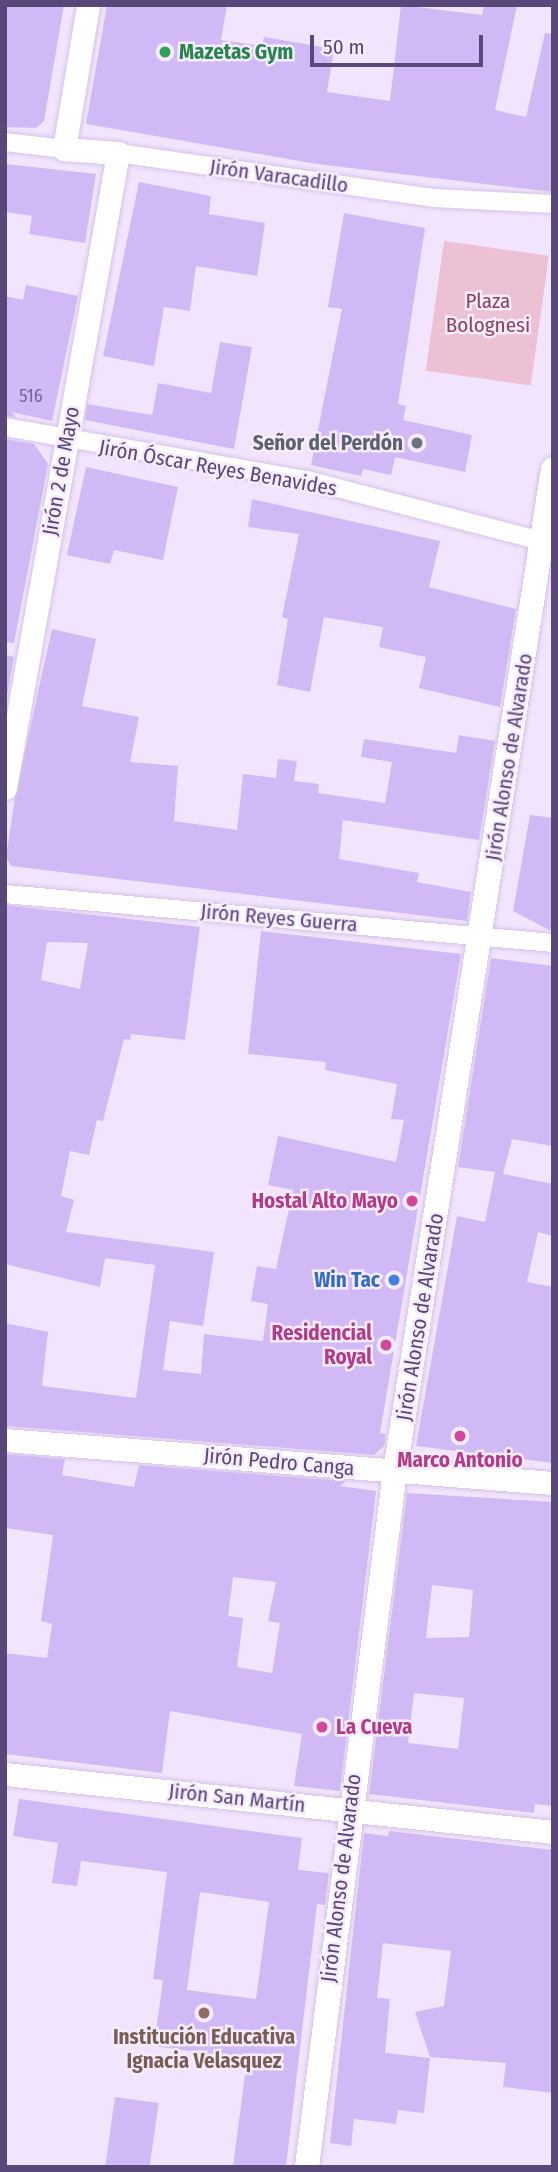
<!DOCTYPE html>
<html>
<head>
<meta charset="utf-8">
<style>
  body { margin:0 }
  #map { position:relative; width:558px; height:2172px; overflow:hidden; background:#f3e4fe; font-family:"Fira Sans Condensed",sans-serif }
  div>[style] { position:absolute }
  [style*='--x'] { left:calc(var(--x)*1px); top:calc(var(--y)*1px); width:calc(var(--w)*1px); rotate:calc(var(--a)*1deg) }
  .green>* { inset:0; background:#ecc1d3; transform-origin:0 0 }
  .building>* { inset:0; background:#d1b9f5; transform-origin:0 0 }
  .roads { filter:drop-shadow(0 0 2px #d4c3e8) drop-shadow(0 0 2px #d4c3e8) }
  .minor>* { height:18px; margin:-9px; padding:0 9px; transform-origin:9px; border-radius:9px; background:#fff }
  .tertiary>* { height:23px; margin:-11.5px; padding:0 11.5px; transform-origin:11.5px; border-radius:11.5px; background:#fff }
  .secondary>* { height:24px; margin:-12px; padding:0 12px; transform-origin:12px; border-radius:12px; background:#fff }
  .dots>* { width:19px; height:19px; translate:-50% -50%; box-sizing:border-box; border:4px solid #f7ebff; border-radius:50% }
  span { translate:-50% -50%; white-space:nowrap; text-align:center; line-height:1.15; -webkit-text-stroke:5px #f7ebff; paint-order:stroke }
  .number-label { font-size:18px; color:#766497 }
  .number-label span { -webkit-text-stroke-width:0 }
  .leisure-label { font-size:21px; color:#27864d; font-weight:700 }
  .left { translate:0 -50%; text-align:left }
  .street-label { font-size:21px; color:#584778 }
  .park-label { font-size:21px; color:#8b4359 }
  .worship-label { font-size:21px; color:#5b616d; font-weight:700 }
  .right { translate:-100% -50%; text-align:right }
  .hotel-label { font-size:21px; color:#b23c85; font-weight:700 }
  .shop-label { font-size:21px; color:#366cbe; font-weight:700 }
  .education-label { font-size:21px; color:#785e54; font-weight:700 }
  .frame { position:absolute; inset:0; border:7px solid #584778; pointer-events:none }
  .scale { position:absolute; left:310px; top:35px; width:173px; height:32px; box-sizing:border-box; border:4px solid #584778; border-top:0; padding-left:9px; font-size:21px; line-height:24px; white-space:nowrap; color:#584778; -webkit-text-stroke:5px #f7ebff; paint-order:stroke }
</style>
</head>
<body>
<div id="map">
  <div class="green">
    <div style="left:444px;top:241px;width:106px;height:131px;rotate:8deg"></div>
  </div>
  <div class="building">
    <div style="clip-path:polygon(5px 5px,64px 5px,44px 121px,36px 128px,5px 127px)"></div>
    <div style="clip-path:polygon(107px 5px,227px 5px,221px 40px,262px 46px,264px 37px,334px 49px,327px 92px,390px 101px,401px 5px,482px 15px,484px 5px,517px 5px,495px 110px,526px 117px,545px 33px,553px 34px,553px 192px,317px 164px,86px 124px)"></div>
    <div style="clip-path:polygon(5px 164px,96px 174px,85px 243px,29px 234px,32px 216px,5px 212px)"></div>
    <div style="clip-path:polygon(139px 182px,211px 196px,209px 214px,265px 223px,257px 276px,196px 266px,190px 311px,164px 307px,154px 366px,103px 356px)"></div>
    <div style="clip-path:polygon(344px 213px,425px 228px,398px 404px,406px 406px,403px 420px,472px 435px,465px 472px,395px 457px,391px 475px,363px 469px,361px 476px,311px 465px,342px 309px,328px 307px)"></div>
    <div style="clip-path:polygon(26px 285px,78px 296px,52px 421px,12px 412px,16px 417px,5px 416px,5px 296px,23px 300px)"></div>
    <div style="clip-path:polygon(220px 342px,252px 347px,234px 449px,85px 420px,87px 404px,152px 415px,158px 383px,211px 393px)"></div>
    <div style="clip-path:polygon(5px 439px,34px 444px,48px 464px,14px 643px,5px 642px)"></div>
    <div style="clip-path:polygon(86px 467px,178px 487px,163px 560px,114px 550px,110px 564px,67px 555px)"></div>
    <div style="clip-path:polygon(252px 499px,440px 541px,429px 587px,516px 609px,500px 707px,419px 688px,426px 657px,379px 647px,383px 627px,324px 617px,310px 692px,277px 685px,288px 619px,282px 617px,299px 534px,248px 527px)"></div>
    <div style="clip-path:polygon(52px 629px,96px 639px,82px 706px,139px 717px,130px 762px,178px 766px,174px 821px,237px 830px,243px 774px,276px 778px,278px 759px,297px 761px,294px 781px,319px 784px,318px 793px,385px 803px,392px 762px,361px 757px,364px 739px,456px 753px,459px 735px,495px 741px,479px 840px,343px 820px,339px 859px,419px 873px,417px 882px,471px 892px,467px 921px,11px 866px,6px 857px,15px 797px)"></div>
    <div style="clip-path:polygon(5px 655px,14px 657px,5px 707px)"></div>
    <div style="clip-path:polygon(530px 815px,553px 818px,553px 932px,513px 911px)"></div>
    <div style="clip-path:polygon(evenodd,5px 905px,200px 927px,185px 1040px,131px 1034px,130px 1040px,124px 1039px,103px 1121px,97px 1120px,89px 1155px,70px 1151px,61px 1196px,74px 1200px,66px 1232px,214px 1252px,203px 1326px,170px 1321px,163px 1370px,201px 1374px,204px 1334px,263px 1341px,268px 1304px,251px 1301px,257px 1266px,276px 1269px,293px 1190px,268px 1185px,278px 1136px,396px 1162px,404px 1120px,391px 1119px,397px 1084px,325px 1070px,326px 1062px,248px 1054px,261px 931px,461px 954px,380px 1433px,386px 1434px,384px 1446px,374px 1455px,5px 1426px,5px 1323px,48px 1332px,42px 1386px,136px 1398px,155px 1265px,105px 1258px,100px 1287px,5px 1264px,5px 905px,47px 942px,88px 943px,80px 989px,41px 980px,47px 942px)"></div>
    <div style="clip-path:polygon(491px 958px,553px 966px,553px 1146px,512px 1139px,503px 1174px,553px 1184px,553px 1236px,538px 1232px,527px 1282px,553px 1287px,553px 1463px,416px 1446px,457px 1216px,485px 1222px,495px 1172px,458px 1167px)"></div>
    <div style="clip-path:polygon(evenodd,5px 1454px,65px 1459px,62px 1475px,134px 1487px,139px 1465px,346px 1481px,340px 1486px,376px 1491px,340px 1791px,294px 1786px,302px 1734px,170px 1711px,162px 1773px,5px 1754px,5px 1653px,47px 1658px,52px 1624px,41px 1621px,53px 1535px,5px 1528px,5px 1454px,233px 1577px,276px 1582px,268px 1621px,280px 1623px,272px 1673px,237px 1667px,243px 1618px,228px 1616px,233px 1577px)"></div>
    <div style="clip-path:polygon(evenodd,407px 1493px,553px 1502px,553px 1806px,535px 1804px,534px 1813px,369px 1794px,407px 1493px,432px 1585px,473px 1590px,469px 1637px,426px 1638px,432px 1585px,407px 1493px,414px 1693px,464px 1698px,458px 1749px,408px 1743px,414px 1693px)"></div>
    <div style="clip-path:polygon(evenodd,19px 1799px,302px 1838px,298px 1870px,329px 1873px,325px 1905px,317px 1904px,286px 2167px,233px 2167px,247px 2059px,154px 2046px,163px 1980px,153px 1979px,167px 1872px,81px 1861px,77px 1886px,52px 1883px,58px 1843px,13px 1836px,19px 1799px,200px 1892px,269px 1902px,256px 1999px,187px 1990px,200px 1892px)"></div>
    <div style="clip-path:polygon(389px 1831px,553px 1850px,553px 2093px,503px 2087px,506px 2063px,430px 2057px,415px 2012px,444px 2006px,451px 1951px,383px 1943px,377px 1998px,390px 1999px,385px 2053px,430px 2058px,424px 2113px,398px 2110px,396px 2124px,354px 2119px,351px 2146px,330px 2143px,364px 1833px,388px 1836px)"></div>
    <div style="left:115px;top:2097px;width:44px;height:71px;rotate:8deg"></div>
  </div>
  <div class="roads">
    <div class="minor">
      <div style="--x:5;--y:142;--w:59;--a:6.8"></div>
      <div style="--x:118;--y:153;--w:319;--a:8.1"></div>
      <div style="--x:434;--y:198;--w:119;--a:2.9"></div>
      <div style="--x:5;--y:427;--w:307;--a:10"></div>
      <div style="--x:307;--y:480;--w:254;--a:14.6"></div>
      <div style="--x:5;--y:894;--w:550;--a:5.11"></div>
    </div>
    <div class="tertiary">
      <div style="--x:5;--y:788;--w:645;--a:-79.91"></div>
      <div style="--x:118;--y:153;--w:54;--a:-175.8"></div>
      <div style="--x:64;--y:149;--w:146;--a:-80.5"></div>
      <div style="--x:5;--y:1440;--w:550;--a:4.49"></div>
      <div style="--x:5;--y:1774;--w:551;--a:6.04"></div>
    </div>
    <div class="secondary">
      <div style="--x:307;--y:2167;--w:702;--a:-82.79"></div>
      <div style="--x:395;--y:1471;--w:1014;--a:-81.04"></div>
    </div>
  </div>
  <div class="dots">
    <div style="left:165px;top:52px;background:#2e9e5b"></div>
    <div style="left:417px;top:443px;background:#6b7280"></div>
    <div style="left:412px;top:1201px;background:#d1479c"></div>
    <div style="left:394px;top:1280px;background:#3f7fe0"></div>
    <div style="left:386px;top:1345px;background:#d1479c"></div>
    <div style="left:460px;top:1436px;background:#d1479c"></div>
    <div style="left:322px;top:1727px;background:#d1479c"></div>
    <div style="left:204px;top:2013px;background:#8d6e63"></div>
  </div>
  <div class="number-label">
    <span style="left:31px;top:396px">516</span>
  </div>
  <div class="leisure-label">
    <span class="left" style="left:179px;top:52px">Mazetas Gym</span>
  </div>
  <div class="street-label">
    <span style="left:279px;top:176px;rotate:8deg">Jirón Varacadillo</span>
    <span style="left:218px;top:468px;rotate:10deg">Jirón Óscar Reyes Benavides</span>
    <span style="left:61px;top:471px;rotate:-80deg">Jirón 2 de Mayo</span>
    <span style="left:509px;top:757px;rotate:-81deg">Jirón Alonso de Alvarado</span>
    <span style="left:279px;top:918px;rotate:5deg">Jirón Reyes Guerra</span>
    <span style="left:420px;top:1317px;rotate:-81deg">Jirón Alonso de Alvarado</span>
    <span style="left:279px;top:1462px;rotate:5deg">Jirón Pedro Canga</span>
    <span style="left:237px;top:1798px;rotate:6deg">Jirón San Martín</span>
    <span style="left:341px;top:1878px;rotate:-83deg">Jirón Alonso de Alvarado</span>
  </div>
  <div class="park-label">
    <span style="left:488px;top:313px">Plaza<br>Bolognesi</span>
  </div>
  <div class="worship-label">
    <span class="right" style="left:403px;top:443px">Señor del Perdón</span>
  </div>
  <div class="hotel-label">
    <span class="right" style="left:398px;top:1201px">Hostal Alto Mayo</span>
    <span class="right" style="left:372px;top:1345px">Residencial<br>Royal</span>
    <span style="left:460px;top:1460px">Marco Antonio</span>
    <span class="left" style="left:336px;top:1727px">La Cueva</span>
  </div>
  <div class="shop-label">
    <span class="right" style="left:380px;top:1280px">Win Tac</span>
  </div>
  <div class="education-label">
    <span style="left:204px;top:2049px">Institución Educativa<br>Ignacia Velasquez</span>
  </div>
  <div class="frame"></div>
  <div class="scale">50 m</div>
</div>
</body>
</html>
